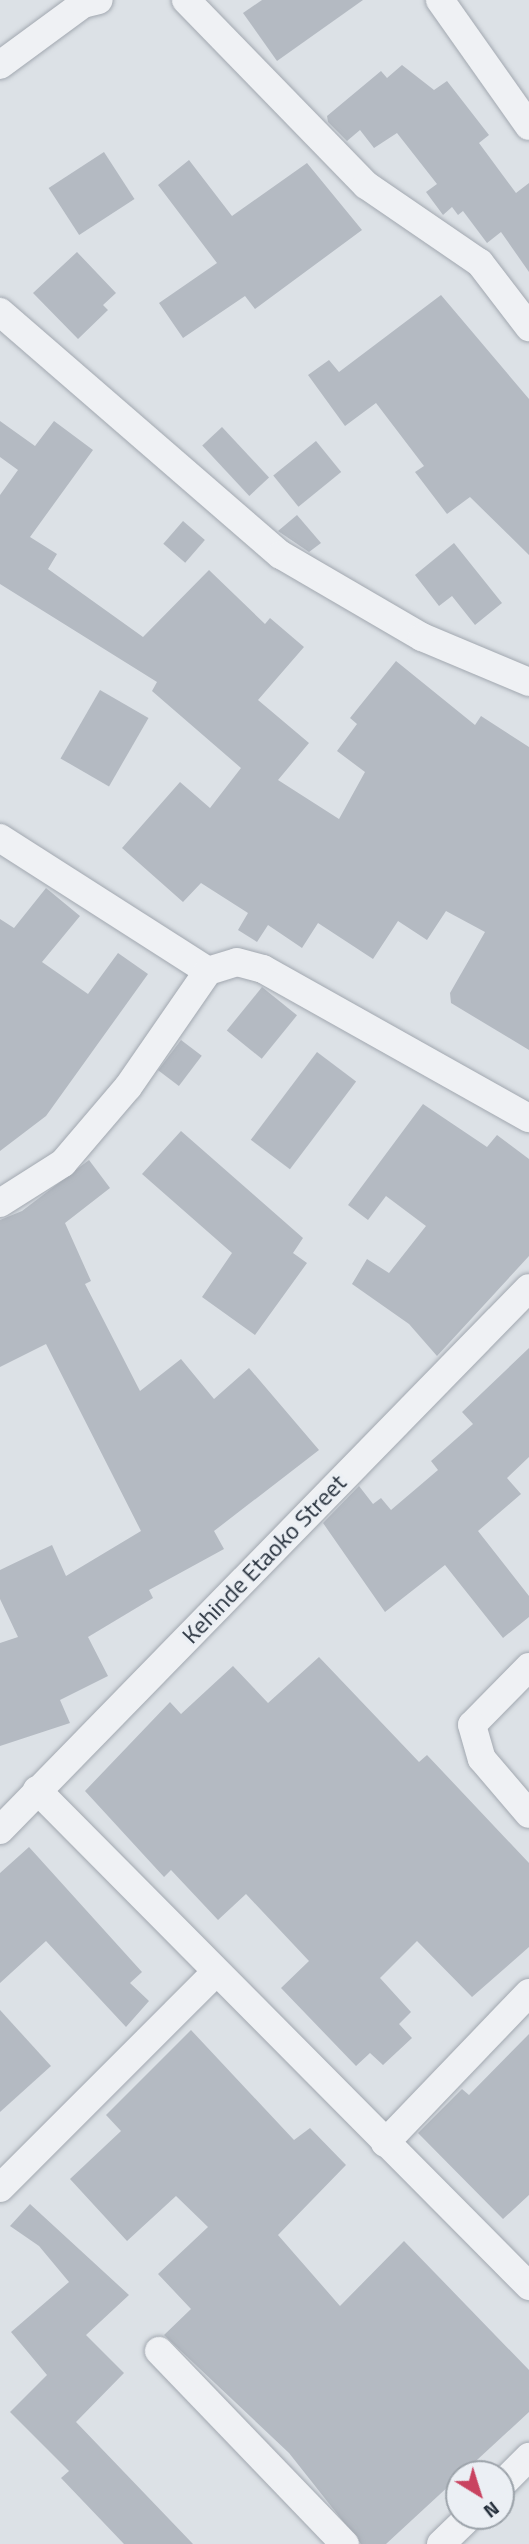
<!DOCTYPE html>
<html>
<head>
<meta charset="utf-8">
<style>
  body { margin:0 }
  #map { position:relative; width:529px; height:2544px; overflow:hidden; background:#dce1e6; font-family:"Titillium Web",sans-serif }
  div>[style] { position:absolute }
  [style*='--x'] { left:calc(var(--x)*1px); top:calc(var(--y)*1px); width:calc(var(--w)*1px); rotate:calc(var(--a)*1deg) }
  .building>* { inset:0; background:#b4bac2; transform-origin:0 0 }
  .roads { filter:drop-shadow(0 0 2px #a2a8b0) drop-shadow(0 0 2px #a2a8b0) }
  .minor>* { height:28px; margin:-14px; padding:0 14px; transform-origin:14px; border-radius:14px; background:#eff1f4 }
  span { translate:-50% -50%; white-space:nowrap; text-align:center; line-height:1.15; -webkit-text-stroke:6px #ebeff4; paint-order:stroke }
  .street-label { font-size:24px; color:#26303c }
  .north { position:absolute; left:445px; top:2460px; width:70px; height:70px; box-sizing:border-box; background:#ebeff4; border:2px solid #9ca3aa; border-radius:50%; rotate:142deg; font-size:19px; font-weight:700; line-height:28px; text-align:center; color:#26303c }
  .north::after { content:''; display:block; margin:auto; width:24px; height:32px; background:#c94360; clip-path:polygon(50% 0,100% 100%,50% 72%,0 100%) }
</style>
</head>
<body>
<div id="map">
  <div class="building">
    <div style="clip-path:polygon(262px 0,363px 0,277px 61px,243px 13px)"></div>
    <div style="clip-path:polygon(402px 65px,434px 90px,447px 81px,489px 135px,479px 143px,516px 193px,529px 183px,529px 272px,501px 232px,487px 243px,463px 211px,458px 215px,452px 207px,443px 215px,426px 192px,437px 184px,397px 133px,374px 148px,360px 130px,347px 141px,328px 122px,327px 116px,381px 71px,387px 78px)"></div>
    <div style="left:104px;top:152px;width:56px;height:66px;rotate:57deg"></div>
    <div style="clip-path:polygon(189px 160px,232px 216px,307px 163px,362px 230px,255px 309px,245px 296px,183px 338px,159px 303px,217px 263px,158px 185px)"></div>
    <div style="clip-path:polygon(77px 252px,116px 293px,103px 305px,108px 310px,78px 339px,33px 293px)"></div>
    <div style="clip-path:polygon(441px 295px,529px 399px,529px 555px,470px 497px,447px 514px,415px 472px,424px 466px,376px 403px,345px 426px,308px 375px,329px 360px,339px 372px)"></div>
    <div style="clip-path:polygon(0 421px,35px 446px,54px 421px,93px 450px,30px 537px,57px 554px,48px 569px,143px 637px,209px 570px,265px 624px,270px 618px,304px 647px,258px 700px,309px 743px,278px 780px,339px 819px,365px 772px,337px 751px,357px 724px,350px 718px,396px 661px,475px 725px,481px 716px,529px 747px,529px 1050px,451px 1003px,450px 993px,485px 932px,446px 911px,427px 940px,398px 921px,373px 959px,318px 923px,302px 948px,268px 925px,257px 942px,238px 930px,248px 913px,201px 883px,183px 902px,122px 848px,180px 782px,210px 808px,241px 768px,152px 691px,157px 682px,0 584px,0 495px,18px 470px,0 457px)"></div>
    <div style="left:222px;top:427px;width:69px;height:27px;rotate:47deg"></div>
    <div style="left:316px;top:441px;width:40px;height:55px;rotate:51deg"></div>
    <div style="clip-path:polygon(297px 515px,321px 543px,309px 552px,278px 531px)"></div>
    <div style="left:183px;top:521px;width:29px;height:30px;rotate:41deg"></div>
    <div style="clip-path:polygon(454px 543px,502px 603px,475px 625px,452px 596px,439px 606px,415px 575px)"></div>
    <div style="left:100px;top:690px;width:56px;height:79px;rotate:30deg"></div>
    <div style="clip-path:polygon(46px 888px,80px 916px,42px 962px,88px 994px,118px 953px,148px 974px,46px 1116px,0 1151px,0 919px,14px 928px)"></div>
    <div style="left:262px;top:987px;width:45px;height:56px;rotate:39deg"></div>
    <div style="left:181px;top:1040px;width:26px;height:38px;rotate:37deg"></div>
    <div style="left:317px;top:1052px;width:49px;height:110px;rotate:37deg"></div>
    <div style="clip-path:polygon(423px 1104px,487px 1147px,497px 1135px,529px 1159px,529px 1256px,437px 1356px,409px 1324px,352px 1284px,367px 1259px,389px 1273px,426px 1226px,386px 1196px,368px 1220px,348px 1205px)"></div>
    <div style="clip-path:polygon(181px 1131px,303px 1238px,293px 1253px,307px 1263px,255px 1335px,202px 1297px,232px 1253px,142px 1174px)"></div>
    <div style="clip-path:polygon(89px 1160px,110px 1188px,65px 1223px,91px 1281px,85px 1284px,140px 1391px,181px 1359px,214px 1399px,249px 1368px,319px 1450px,214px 1531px,224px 1549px,149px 1590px,153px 1598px,88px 1637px,108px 1676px,60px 1700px,70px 1723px,0 1746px,0 1643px,18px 1637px,0 1599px,0 1570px,52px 1545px,66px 1576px,141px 1531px,46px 1344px,0 1367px,0 1220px,22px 1211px)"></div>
    <div style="clip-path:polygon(529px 1348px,529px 1457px,507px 1478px,521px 1494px,478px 1531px,529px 1596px,529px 1617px,503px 1638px,445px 1565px,385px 1612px,323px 1523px,359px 1486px,373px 1504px,381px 1498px,391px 1510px,438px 1470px,431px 1461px,473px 1424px,462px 1412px)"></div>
    <div style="clip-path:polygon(319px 1657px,419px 1762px,427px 1755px,529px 1863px,529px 1947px,472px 1997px,417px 1941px,380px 1978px,411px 2012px,399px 2024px,412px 2038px,383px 2065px,370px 2053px,356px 2066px,281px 1988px,309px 1961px,246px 1894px,218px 1920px,171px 1870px,164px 1877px,85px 1791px,170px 1702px,181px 1714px,233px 1666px,268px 1703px)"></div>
    <div style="clip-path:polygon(29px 1847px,142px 1972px,130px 1983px,149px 2001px,126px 2027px,46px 1941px,0 1983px,0 1873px)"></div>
    <div style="clip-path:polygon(0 2010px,51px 2066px,0 2112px)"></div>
    <div style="clip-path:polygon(191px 2030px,294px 2140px,310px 2128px,346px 2165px,278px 2235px,340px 2306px,404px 2241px,529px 2370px,529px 2412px,386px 2544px,361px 2544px,289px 2453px,164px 2335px,191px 2309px,158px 2274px,208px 2227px,176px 2196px,127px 2241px,70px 2179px,121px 2131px,106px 2115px)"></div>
    <div style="clip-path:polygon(529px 2034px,529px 2195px,503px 2219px,418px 2133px,462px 2089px,469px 2095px)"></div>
    <div style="clip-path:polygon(30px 2204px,129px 2295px,86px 2335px,124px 2373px,76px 2422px,193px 2544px,124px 2544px,61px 2478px,69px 2471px,10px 2412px,47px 2375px,11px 2332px,69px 2282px,39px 2246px,10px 2226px)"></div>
  </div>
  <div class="roads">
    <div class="minor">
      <div style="--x:186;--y:0;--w:258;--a:45.8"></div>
      <div style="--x:366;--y:185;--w:138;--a:34.4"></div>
      <div style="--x:480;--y:263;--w:81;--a:52.6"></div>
      <div style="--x:440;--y:0;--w:154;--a:54.8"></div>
      <div style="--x:0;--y:65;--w:103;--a:-36.3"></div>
      <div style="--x:83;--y:4;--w:16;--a:-14"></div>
      <div style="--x:0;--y:312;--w:371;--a:40.9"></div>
      <div style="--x:281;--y:555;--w:163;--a:30.2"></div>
      <div style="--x:422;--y:637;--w:116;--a:22.8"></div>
      <div style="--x:0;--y:838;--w:247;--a:32.6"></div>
      <div style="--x:0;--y:1203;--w:75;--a:-32.4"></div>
      <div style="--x:63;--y:1163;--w:100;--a:-49.5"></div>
      <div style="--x:128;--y:1087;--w:141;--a:-55.4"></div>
      <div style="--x:208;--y:971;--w:30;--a:-17"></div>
      <div style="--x:237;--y:962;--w:27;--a:15"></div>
      <div style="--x:263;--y:969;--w:305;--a:29.3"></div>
      <div style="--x:529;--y:1667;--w:81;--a:134.5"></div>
      <div style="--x:472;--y:1725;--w:35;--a:74"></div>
      <div style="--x:482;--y:1759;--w:72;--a:49.5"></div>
      <div style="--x:37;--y:1790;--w:699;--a:45.23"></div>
      <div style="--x:0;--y:1830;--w:757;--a:-45.7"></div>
      <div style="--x:385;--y:2143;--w:208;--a:-46.2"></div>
      <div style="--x:0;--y:2188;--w:303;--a:-45"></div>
      <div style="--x:159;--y:2351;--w:268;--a:46.1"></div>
      <div style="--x:501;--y:2485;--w:40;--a:-45"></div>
      <div style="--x:441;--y:2544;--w:40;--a:-44"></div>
    </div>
  </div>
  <div class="street-label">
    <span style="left:264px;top:1559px;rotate:-46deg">Kehinde Etaoko Street</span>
  </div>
  <div class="north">N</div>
</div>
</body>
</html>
